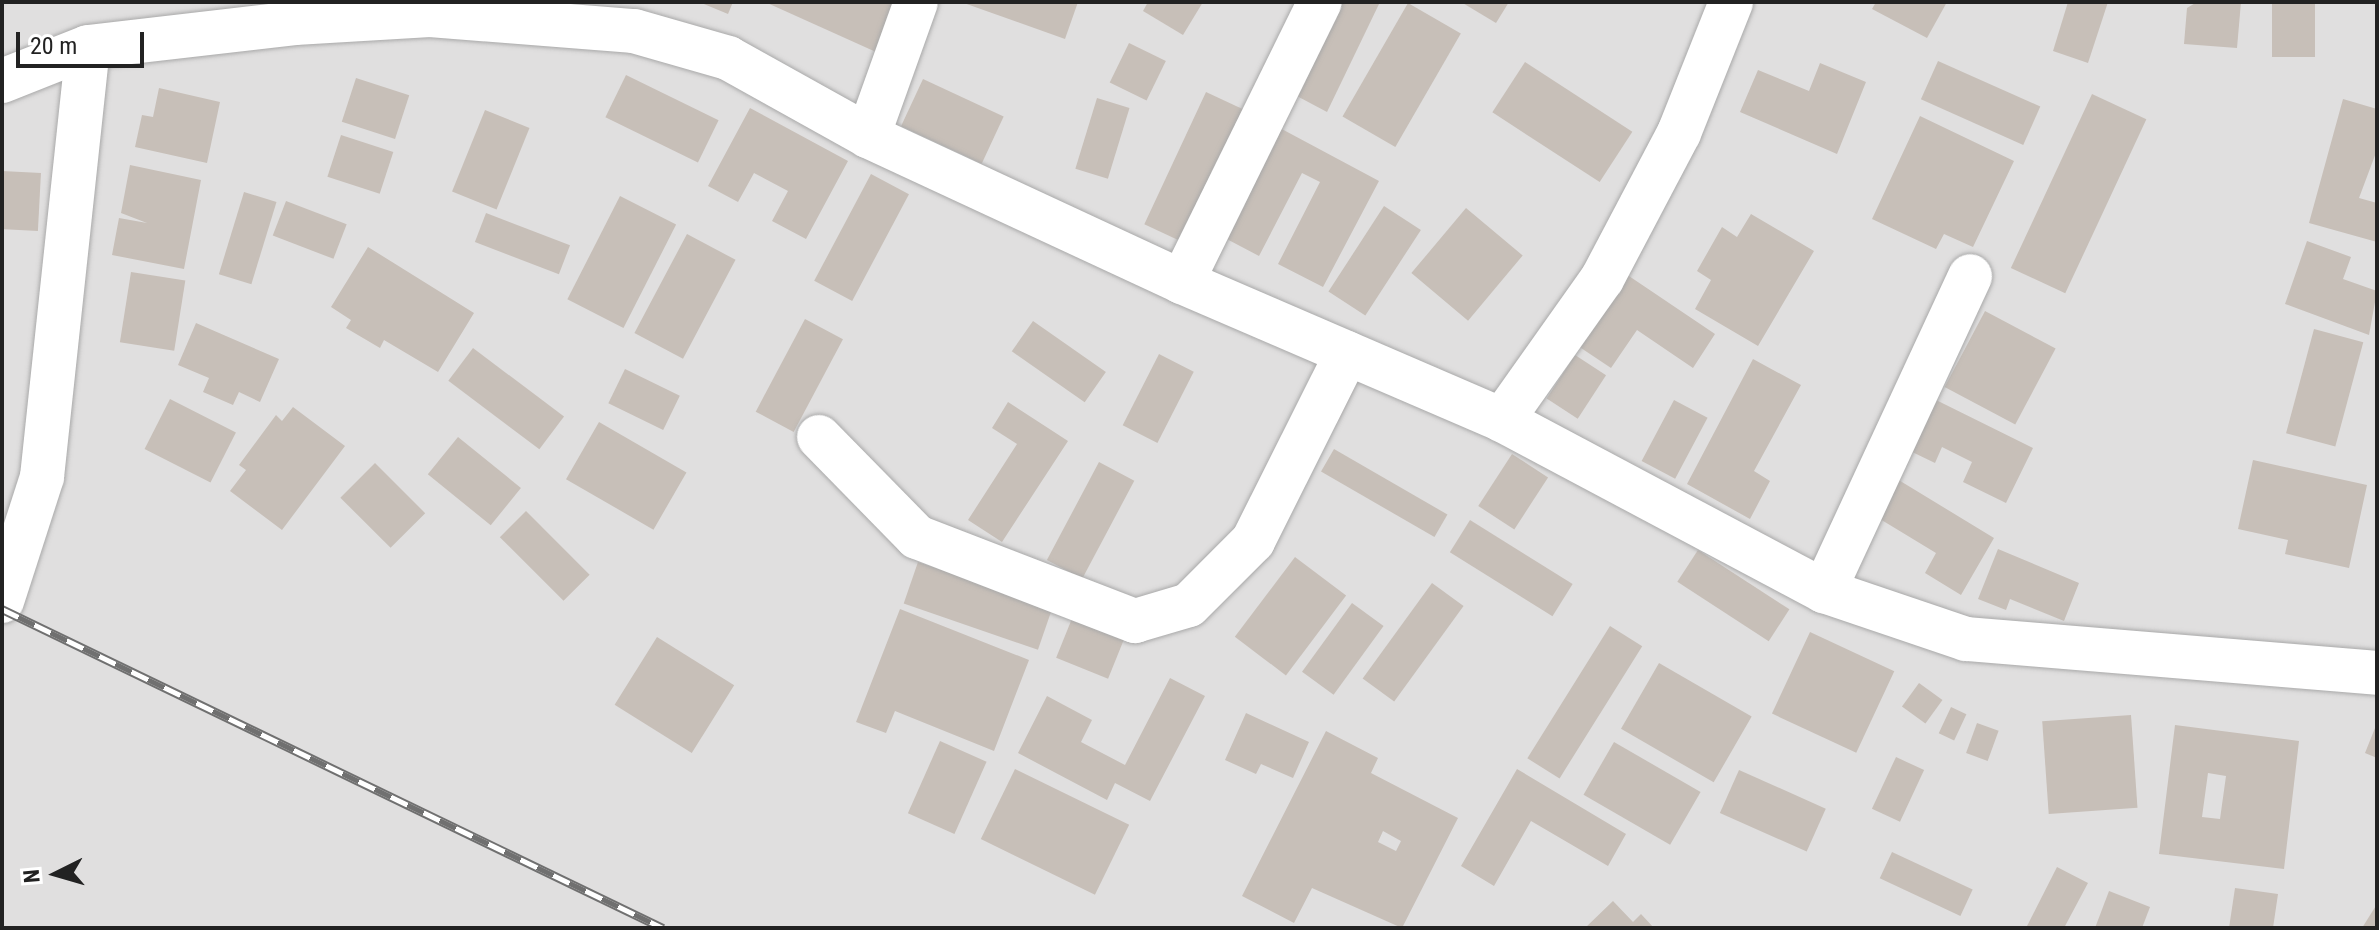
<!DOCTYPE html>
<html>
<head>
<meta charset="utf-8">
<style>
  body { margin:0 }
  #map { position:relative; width:2379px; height:930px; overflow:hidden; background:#f2efe9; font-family:"Roboto Condensed",sans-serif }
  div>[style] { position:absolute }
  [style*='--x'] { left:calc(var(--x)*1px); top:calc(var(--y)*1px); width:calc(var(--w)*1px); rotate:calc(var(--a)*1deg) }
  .residential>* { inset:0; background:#e0dfdf; transform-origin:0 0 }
  .building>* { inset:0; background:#c7bfb8; transform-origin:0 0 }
  .roads { filter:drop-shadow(0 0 2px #a9a9a9) drop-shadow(0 0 2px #a9a9a9) }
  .minor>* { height:44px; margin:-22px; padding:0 22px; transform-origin:22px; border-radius:22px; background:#fff }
  .rail>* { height:9px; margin-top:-4.5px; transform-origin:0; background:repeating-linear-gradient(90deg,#fff 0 18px,#707070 0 36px); box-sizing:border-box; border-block:2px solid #707070 }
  span { translate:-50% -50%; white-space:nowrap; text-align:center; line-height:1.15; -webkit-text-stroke:6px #fff; paint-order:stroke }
  .frame { position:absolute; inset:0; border:4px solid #222; pointer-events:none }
  .north { position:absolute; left:16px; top:834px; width:80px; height:80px; -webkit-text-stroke:6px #fff; paint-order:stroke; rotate:265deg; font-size:22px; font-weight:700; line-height:32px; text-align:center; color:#222 }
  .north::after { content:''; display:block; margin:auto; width:28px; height:36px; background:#222; clip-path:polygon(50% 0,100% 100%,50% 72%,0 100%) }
  .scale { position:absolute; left:16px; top:32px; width:128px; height:36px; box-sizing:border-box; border:4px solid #222; border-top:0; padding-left:10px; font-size:24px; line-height:28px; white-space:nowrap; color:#222; -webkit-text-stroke:6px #fff; paint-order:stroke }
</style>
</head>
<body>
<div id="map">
  <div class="residential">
    <div style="left:2px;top:2px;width:2375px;height:926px"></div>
  </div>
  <div class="building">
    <div style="clip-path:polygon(699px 2px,733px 2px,728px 14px)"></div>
    <div style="clip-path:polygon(765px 2px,895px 2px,876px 52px)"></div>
    <div style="clip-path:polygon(961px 2px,1078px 2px,1065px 39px)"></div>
    <div style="clip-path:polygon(1148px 2px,1203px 2px,1183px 35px,1143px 11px)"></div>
    <div style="clip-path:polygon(1340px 2px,1380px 2px,1327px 112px,1295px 95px)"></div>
    <div style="clip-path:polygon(1461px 2px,1509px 2px,1496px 23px)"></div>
    <div style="clip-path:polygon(1876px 2px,1947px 2px,1927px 38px,1872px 9px)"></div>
    <div style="clip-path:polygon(2068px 2px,2108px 2px,2088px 63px,2053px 51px)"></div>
    <div style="clip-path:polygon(2197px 2px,2241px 2px,2237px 48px,2184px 44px,2187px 8px)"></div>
    <div style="left:2272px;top:2px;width:43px;height:55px"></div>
    <div style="left:1408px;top:3px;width:61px;height:131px;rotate:30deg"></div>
    <div style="left:1129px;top:43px;width:41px;height:44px;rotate:26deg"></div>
    <div style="left:1938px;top:61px;width:112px;height:42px;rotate:24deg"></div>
    <div style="left:1525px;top:62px;width:128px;height:60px;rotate:33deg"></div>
    <div style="clip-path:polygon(1820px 63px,1866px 82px,1837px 154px,1740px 112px,1758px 70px,1809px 91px)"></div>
    <div style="left:626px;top:75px;width:103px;height:47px;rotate:26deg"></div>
    <div style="left:356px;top:78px;width:56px;height:46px;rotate:18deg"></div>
    <div style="left:923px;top:79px;width:89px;height:52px;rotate:25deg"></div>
    <div style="clip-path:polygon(159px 88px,220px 102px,207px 163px,135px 147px,142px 115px,153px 117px)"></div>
    <div style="left:1206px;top:92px;width:42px;height:146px;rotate:25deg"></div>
    <div style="left:2092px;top:94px;width:60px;height:192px;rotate:25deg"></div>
    <div style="left:1097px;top:98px;width:34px;height:74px;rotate:17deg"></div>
    <div style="clip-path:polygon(2343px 99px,2377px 109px,2377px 150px,2359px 198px,2377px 203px,2377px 242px,2309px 223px)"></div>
    <div style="clip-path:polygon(750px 108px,848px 161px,806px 239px,772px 221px,788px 191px,754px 173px,738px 202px,708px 186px)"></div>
    <div style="left:485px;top:110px;width:48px;height:88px;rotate:22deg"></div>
    <div style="clip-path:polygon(1920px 116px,2014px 161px,1973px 247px,1944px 234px,1936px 249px,1872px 219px)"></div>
    <div style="clip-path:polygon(1278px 127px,1379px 181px,1323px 287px,1278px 264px,1320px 182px,1302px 173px,1259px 256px,1221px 236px)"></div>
    <div style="left:341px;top:135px;width:55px;height:44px;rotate:18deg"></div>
    <div style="clip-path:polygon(130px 165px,201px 180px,184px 269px,112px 255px,119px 218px,147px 223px,121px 213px)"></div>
    <div style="left:2px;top:171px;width:39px;height:58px;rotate:3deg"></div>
    <div style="left:871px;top:174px;width:43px;height:121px;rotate:28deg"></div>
    <div style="left:244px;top:192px;width:34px;height:86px;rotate:17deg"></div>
    <div style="left:620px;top:196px;width:63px;height:116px;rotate:27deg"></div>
    <div style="left:286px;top:201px;width:65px;height:37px;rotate:21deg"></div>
    <div style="left:1384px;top:206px;width:44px;height:102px;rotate:33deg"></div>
    <div style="left:1466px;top:208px;width:74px;height:85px;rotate:40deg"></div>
    <div style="left:486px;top:213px;width:90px;height:31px;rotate:21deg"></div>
    <div style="clip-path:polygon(1751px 214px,1814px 251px,1758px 346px,1695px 309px,1711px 280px,1697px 271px,1722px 227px,1737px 237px)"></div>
    <div style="left:687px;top:234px;width:55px;height:112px;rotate:28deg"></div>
    <div style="clip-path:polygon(2307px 241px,2351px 257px,2343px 279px,2377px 291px,2369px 335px,2285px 304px)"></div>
    <div style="clip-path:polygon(368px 247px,474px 313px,438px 372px,384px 340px,380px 348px,346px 328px,351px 320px,331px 307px)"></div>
    <div style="left:131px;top:272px;width:55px;height:71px;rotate:9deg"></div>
    <div style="clip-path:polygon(1623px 272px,1715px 334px,1693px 368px,1637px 330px,1611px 368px,1575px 344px)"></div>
    <div style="left:1985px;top:311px;width:80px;height:86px;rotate:28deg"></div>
    <div style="left:805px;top:319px;width:43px;height:105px;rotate:28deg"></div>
    <div style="left:1033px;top:321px;width:89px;height:37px;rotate:35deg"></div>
    <div style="clip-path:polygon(196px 323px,279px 359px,260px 402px,239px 392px,233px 405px,203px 392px,209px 378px,178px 365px)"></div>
    <div style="left:2314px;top:329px;width:51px;height:108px;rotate:15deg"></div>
    <div style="left:473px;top:348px;width:114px;height:41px;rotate:37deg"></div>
    <div style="left:1159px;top:354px;width:39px;height:80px;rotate:27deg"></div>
    <div style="left:1575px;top:355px;width:37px;height:52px;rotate:33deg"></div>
    <div style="clip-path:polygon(1753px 359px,1801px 385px,1754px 471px,1770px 481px,1750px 519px,1687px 484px)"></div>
    <div style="left:625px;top:369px;width:61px;height:38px;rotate:26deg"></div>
    <div style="clip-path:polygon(1932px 398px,2033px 448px,2006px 503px,1963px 482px,1972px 462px,1942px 447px,1935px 463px,1908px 450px)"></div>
    <div style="left:170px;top:399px;width:74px;height:56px;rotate:27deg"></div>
    <div style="left:1674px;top:400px;width:38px;height:69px;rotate:28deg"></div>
    <div style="clip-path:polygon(1008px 402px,1068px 441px,1002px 542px,968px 520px,1017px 444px,992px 428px)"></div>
    <div style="clip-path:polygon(293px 407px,345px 446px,282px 530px,230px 491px,246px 470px,239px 465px,276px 415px,282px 421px)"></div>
    <div style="left:599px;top:422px;width:101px;height:66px;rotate:30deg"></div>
    <div style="left:458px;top:437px;width:81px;height:48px;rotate:39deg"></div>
    <div style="left:1334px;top:449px;width:131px;height:26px;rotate:30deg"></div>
    <div style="left:1512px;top:454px;width:43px;height:62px;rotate:33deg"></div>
    <div style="clip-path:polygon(2253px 460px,2367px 485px,2349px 568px,2285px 554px,2288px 540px,2238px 529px)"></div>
    <div style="left:1099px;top:462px;width:40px;height:111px;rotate:28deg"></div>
    <div style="left:375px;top:463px;width:71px;height:49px;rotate:45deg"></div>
    <div style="clip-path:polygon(1897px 479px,1994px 538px,1961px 595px,1925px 573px,1936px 553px,1875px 516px)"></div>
    <div style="left:526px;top:511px;width:90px;height:37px;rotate:45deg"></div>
    <div style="left:1470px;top:520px;width:121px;height:38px;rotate:32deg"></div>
    <div style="clip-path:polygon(1998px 549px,2079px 583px,2064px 621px,2010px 599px,2006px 610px,1978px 599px)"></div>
    <div style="left:1698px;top:550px;width:109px;height:38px;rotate:33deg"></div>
    <div style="left:1295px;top:557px;width:64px;height:100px;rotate:37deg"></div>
    <div style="left:918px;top:562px;width:142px;height:44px;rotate:19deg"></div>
    <div style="left:1432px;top:583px;width:39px;height:118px;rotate:36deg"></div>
    <div style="left:1352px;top:603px;width:39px;height:85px;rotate:36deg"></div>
    <div style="clip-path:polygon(900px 609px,1029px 660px,994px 751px,895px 711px,886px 733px,856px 722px)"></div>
    <div style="left:1073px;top:616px;width:56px;height:45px;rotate:22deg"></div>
    <div style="left:1610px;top:626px;width:38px;height:156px;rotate:32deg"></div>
    <div style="left:1810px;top:632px;width:93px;height:90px;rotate:25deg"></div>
    <div style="left:657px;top:637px;width:91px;height:80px;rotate:32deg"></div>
    <div style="left:1659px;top:663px;width:107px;height:76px;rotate:30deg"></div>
    <div style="clip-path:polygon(1170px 678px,1205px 696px,1150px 801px,1115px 783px,1107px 800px,1018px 753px,1047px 696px,1092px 720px,1081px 742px,1125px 765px)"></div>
    <div style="left:1919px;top:683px;width:29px;height:29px;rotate:36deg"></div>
    <div style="left:1951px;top:707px;width:17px;height:29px;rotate:25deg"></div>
    <div style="clip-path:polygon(1246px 713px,1309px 742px,1293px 778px,1261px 764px,1256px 774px,1225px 760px)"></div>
    <div style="left:2131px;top:715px;width:93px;height:89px;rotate:86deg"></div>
    <div style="left:1977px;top:723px;width:23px;height:32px;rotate:20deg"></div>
    <div style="clip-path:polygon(2377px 723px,2377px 758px,2365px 753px)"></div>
    <div style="clip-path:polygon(evenodd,2175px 725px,2299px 741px,2284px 869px,2159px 854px,2175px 725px,2208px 773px,2226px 776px,2220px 819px,2202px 817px,2208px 773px)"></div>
    <div style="clip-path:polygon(evenodd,1326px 731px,1378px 758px,1371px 773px,1458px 818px,1402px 928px,1312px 888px,1294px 923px,1242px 896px,1326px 731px,1383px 831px,1401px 841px,1396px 851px,1378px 842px,1383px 831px)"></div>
    <div style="left:940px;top:741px;width:51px;height:79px;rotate:24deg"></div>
    <div style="left:1614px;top:742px;width:100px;height:61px;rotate:30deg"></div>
    <div style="left:1896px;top:757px;width:31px;height:57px;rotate:25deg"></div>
    <div style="left:1015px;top:769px;width:127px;height:78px;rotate:26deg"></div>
    <div style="clip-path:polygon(1517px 769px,1626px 834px,1608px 866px,1531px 821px,1494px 886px,1461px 866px)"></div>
    <div style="left:1739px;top:770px;width:95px;height:47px;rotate:24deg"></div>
    <div style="left:1892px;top:852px;width:89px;height:29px;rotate:25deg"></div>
    <div style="clip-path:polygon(2057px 867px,2088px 883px,2064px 928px,2026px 928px)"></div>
    <div style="clip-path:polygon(2235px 888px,2278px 894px,2273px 928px,2229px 928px)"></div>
    <div style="clip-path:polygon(2109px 891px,2150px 907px,2142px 928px,2095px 928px)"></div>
    <div style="clip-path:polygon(1613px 901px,1633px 922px,1641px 914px,1654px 928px,1585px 928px)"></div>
    <div style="clip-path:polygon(2377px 904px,2377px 928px,2362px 928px)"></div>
  </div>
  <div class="roads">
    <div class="minor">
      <div style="--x:2;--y:81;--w:92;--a:-21.6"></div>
      <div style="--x:88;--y:47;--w:208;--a:-6.6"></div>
      <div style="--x:295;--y:23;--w:135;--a:-3.4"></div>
      <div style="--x:430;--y:15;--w:205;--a:4.5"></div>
      <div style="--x:634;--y:31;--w:98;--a:16"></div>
      <div style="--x:728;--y:58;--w:160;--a:29.1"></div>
      <div style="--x:868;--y:136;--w:346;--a:24.9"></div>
      <div style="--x:1182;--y:282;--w:348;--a:23.3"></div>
      <div style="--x:1502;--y:420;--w:365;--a:28"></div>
      <div style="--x:1824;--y:591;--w:150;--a:18.7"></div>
      <div style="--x:1966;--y:639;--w:412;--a:4.7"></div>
      <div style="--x:868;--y:136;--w:142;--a:-70.3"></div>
      <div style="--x:1182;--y:282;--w:312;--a:-63.8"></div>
      <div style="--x:1502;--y:420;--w:173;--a:-54.7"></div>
      <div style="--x:1602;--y:279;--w:165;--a:-62.2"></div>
      <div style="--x:1679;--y:133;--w:141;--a:-68.3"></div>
      <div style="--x:819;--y:437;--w:140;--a:45.6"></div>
      <div style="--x:917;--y:537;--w:234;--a:21.1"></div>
      <div style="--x:1135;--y:621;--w:56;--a:-16.5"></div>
      <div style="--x:1189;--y:605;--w:91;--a:-45"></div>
      <div style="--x:1253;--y:541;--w:210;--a:-63.4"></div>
      <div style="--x:1824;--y:591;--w:347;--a:-65.1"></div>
      <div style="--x:2;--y:601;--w:130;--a:-72.1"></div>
      <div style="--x:42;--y:477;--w:432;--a:-83.9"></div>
    </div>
  </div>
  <div class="rail">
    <div style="--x:2;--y:609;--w:734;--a:25.76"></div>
  </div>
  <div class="frame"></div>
  <div class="north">N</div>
  <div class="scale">20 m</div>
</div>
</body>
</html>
